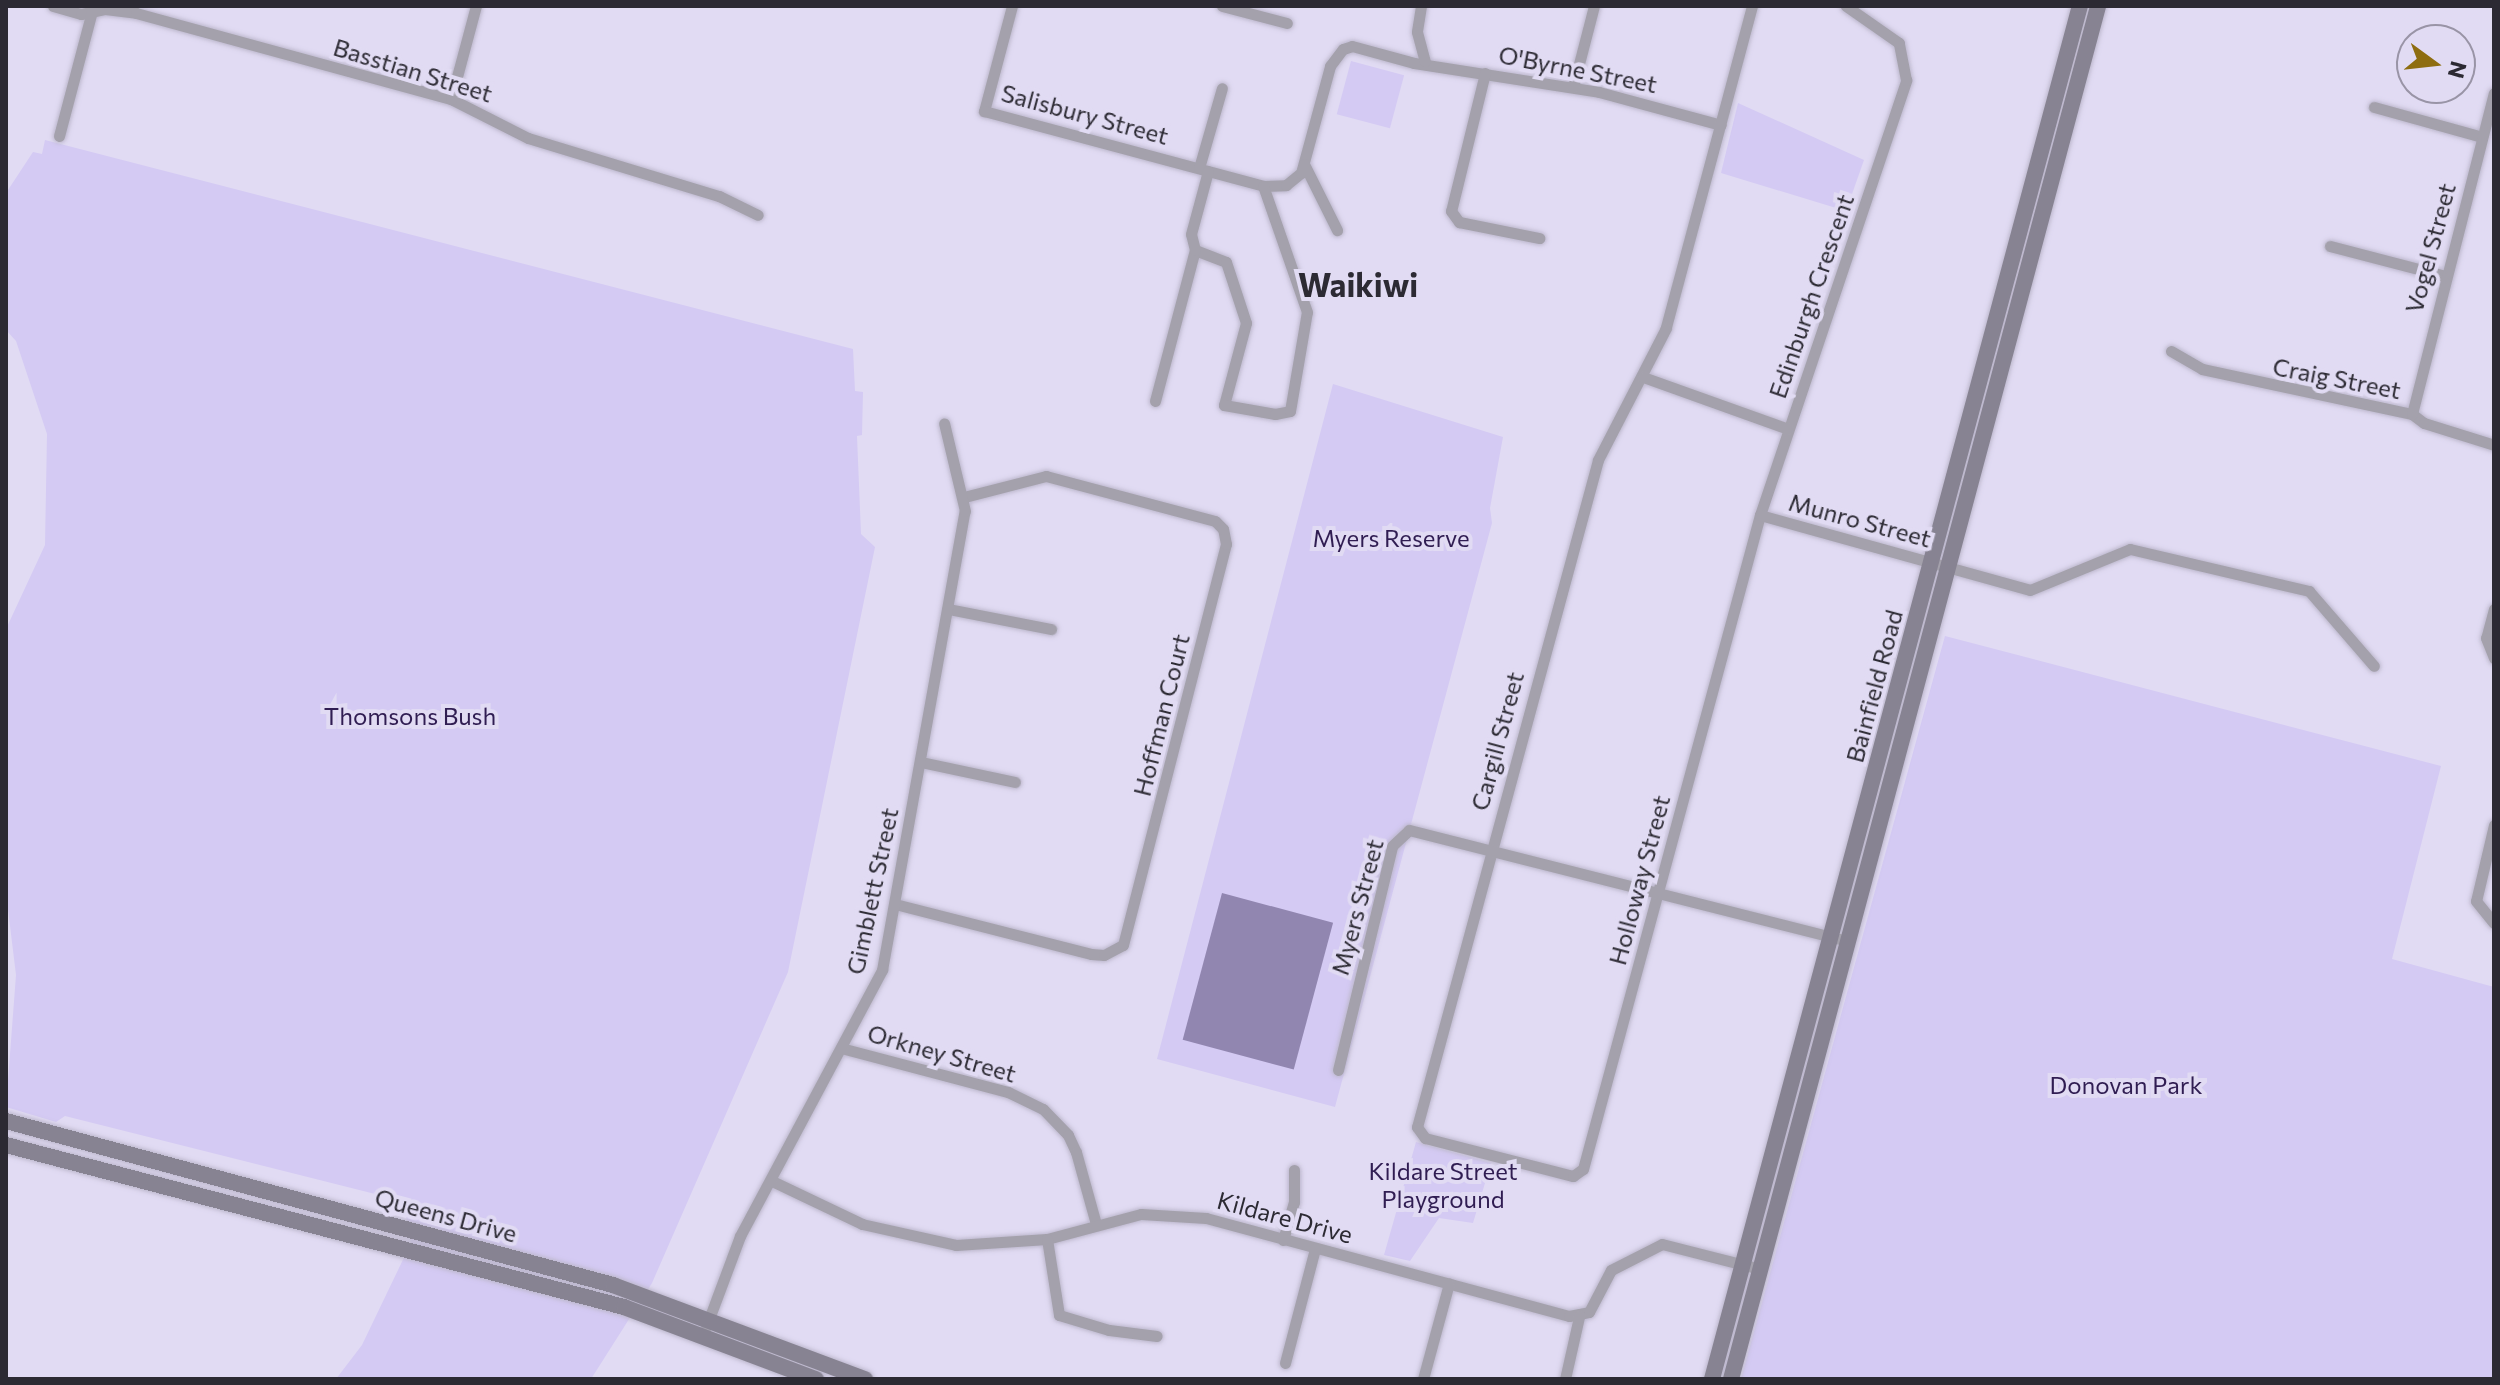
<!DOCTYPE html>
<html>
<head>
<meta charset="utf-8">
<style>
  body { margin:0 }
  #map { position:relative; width:2500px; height:1385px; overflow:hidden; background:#e1dbf3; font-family:Commissioner,sans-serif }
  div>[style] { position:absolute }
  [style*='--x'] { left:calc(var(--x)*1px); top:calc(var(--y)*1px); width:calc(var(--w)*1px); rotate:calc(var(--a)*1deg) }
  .green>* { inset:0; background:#d4caf3; transform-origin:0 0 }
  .water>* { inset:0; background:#9186b0; transform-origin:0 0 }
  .roads { filter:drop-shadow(0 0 2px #bdb8cd) drop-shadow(0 0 2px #bdb8cd) }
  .street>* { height:11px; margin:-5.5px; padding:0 5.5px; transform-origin:5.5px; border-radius:5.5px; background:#a4a1ac }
  .secondary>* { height:16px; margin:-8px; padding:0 8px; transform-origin:8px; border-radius:8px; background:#878392 }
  span { translate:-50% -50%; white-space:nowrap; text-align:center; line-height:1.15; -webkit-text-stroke:8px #e1dbf3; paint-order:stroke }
  .street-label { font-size:24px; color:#2c2a33 }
  .park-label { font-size:24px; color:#301d52 }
  .district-label { font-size:32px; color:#2c2a33; font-weight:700 }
  .frame { position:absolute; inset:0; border:8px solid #2c2a33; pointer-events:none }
  .north { position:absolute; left:2396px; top:24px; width:80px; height:80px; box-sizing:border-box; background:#e1dbf3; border:2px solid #9994a6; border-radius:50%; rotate:105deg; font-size:22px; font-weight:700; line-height:32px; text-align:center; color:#2c2a33 }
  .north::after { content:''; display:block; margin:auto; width:28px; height:36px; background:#8e6d10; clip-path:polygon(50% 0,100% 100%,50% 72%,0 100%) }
</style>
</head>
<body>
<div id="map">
  <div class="green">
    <div style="left:1351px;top:61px;width:55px;height:55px;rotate:15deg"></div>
    <div style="clip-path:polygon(1738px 103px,1864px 160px,1846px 211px,1721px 173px)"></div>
    <div style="clip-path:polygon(45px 140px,853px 349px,855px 391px,863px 392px,862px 435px,857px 436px,861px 534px,875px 547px,788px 972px,652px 1283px,591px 1379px,336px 1379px,362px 1345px,411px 1243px,403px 1201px,65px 1116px,56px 1122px,6px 1107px,16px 975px,6px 893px,6px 629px,45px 545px,47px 434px,16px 341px,6px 330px,6px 193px,33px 152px,42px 154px)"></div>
    <div style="clip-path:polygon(1333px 384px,1503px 437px,1490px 508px,1492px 523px,1335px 1107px,1157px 1059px)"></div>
    <div style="clip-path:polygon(1945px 636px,2441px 766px,2392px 959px,2494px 987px,2494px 1379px,1741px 1379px)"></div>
    <div style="clip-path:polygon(1416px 1142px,1491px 1163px,1473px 1223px,1439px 1218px,1410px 1261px,1384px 1255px)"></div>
  </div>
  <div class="water">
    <div style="left:1222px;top:893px;width:115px;height:152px;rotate:15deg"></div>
  </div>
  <div class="roads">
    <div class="street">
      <div style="--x:53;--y:6;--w:29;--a:16"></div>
      <div style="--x:81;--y:14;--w:25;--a:-12"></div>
      <div style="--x:105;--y:9;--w:31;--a:7"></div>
      <div style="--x:136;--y:13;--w:327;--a:15.3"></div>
      <div style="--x:451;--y:99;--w:86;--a:26.9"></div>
      <div style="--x:528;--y:138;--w:200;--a:16.9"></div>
      <div style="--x:719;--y:196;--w:43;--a:26"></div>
      <div style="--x:1012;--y:6;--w:109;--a:104.9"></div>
      <div style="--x:984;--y:111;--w:289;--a:15"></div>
      <div style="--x:1263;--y:186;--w:23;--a:-2"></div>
      <div style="--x:1286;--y:185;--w:19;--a:-39"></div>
      <div style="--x:1301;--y:173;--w:111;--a:-74.8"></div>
      <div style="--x:1330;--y:66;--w:21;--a:-53"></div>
      <div style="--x:1343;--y:49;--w:9;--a:-18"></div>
      <div style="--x:1352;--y:46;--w:64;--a:15.3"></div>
      <div style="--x:1414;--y:63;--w:187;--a:8.9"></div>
      <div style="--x:1599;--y:92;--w:126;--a:15.1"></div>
      <div style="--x:1222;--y:6;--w:67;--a:14.7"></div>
      <div style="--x:1421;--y:6;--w:26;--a:99"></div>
      <div style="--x:1417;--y:32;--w:30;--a:75"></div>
      <div style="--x:1752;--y:6;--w:333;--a:105"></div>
      <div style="--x:1666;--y:328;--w:148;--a:117.3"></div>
      <div style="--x:1598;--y:460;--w:691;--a:105.18"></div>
      <div style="--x:1417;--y:1127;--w:14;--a:54"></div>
      <div style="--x:1425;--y:1138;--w:153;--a:14.4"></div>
      <div style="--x:1573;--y:1176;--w:12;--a:-35"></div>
      <div style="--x:1583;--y:1169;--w:678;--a:-74.86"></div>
      <div style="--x:1760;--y:515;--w:459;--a:-71.4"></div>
      <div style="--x:1906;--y:80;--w:38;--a:-101"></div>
      <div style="--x:1899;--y:43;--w:65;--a:-145.1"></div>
      <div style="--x:1485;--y:73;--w:142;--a:103.8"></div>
      <div style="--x:1451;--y:211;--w:14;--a:54"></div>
      <div style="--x:1459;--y:222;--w:82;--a:11.3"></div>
      <div style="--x:1573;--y:87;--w:84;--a:-75.5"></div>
      <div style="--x:451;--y:99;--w:96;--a:-75"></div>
      <div style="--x:2374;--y:107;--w:112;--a:15.5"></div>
      <div style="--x:59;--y:136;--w:133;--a:-75.2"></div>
      <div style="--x:1304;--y:164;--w:74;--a:63.4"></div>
      <div style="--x:1199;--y:168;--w:83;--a:-74"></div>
      <div style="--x:2330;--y:246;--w:119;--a:14.6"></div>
      <div style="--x:1195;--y:250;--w:33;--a:21"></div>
      <div style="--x:1226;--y:262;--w:64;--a:71.8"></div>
      <div style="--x:1246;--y:323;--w:85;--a:105"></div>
      <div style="--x:1224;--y:405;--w:52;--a:10"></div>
      <div style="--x:1275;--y:414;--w:15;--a:-11"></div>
      <div style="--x:1290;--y:411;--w:100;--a:-80.3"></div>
      <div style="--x:1307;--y:312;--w:133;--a:-109.2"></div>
      <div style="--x:2171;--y:351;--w:36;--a:30"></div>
      <div style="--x:2202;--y:369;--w:215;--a:12.1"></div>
      <div style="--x:2412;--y:414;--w:15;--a:37"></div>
      <div style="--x:2424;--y:423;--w:73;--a:17.4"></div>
      <div style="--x:1643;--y:377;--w:154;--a:19.7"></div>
      <div style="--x:1155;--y:401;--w:156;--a:-75.2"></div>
      <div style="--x:1195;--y:250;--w:16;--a:-104"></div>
      <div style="--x:1191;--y:234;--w:65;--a:-74.9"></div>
      <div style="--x:2412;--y:414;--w:331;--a:-75.7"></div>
      <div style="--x:1760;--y:515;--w:280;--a:15.5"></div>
      <div style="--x:2030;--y:590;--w:108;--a:-22.3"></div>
      <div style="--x:2130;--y:549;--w:184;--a:13.2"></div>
      <div style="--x:2309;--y:591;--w:99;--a:49.1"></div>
      <div style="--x:948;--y:609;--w:105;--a:11"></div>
      <div style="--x:2494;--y:609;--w:30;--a:105"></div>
      <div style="--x:2486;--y:638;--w:22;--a:68"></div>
      <div style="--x:921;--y:762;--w:96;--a:12"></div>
      <div style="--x:2494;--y:825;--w:78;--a:103.3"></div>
      <div style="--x:2476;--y:901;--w:28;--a:51"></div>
      <div style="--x:895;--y:904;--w:202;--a:14.3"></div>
      <div style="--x:1091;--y:954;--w:13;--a:4"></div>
      <div style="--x:1104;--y:955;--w:21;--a:-28"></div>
      <div style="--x:1123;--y:945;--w:414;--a:-75.6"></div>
      <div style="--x:1226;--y:544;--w:15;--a:-101"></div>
      <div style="--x:1223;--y:529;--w:11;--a:-135"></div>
      <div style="--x:1215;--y:521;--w:175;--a:-165.1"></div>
      <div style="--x:1046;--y:476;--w:85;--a:165.6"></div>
      <div style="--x:841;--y:1048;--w:173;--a:14.8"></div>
      <div style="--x:1008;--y:1092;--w:39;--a:26"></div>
      <div style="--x:1043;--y:1109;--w:36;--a:46"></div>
      <div style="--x:1068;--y:1135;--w:19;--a:65"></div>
      <div style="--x:1076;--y:1152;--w:75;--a:74.5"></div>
      <div style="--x:1338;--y:1070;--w:230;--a:-76.4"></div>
      <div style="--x:1392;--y:846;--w:23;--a:-43"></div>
      <div style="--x:1409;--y:830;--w:453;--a:14.2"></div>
      <div style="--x:772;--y:1181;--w:100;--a:25.5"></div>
      <div style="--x:862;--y:1224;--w:96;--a:12.6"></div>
      <div style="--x:956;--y:1245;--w:91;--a:-3.8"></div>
      <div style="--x:1047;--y:1239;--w:97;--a:-14.9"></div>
      <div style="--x:1141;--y:1214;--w:65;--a:3.5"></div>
      <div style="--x:1206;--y:1218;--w:376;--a:15.1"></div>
      <div style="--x:1569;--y:1316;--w:20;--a:-11"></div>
      <div style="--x:1589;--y:1312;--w:47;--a:-62.4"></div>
      <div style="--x:1611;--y:1270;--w:57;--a:-27"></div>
      <div style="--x:1662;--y:1244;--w:101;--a:14.3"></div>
      <div style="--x:1047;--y:1239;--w:77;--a:81"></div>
      <div style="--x:1059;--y:1315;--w:52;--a:16.7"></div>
      <div style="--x:1109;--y:1330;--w:48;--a:7.1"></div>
      <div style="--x:1283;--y:1240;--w:40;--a:-74"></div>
      <div style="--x:1294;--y:1202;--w:32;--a:-90"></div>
      <div style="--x:706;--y:1327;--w:97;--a:-69.5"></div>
      <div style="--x:740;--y:1236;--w:302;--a:-61.9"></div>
      <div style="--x:882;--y:970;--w:466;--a:-79.8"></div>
      <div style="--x:965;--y:511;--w:90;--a:-103.4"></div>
      <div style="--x:1285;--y:1363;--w:118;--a:-75.3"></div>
      <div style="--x:1423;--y:1379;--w:99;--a:-74.8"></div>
      <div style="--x:1565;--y:1379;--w:64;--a:-77.3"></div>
    </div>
    <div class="secondary">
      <div style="--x:6;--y:1121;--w:629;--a:15.12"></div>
      <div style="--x:613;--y:1285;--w:269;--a:20.5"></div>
      <div style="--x:6;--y:1145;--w:639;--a:14.69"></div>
      <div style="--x:624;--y:1307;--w:205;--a:20.6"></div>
      <div style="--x:1712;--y:1379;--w:1421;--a:-75"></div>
      <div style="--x:1731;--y:1379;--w:1421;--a:-75.03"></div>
    </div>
  </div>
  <div class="street-label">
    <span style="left:1578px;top:69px;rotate:11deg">O'Byrne Street</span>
    <span style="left:413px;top:70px;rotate:17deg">Basstian Street</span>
    <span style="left:1085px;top:114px;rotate:15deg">Salisbury Street</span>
    <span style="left:2430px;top:248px;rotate:-75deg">Vogel Street</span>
    <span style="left:1811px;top:296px;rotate:-71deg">Edinburgh Crescent</span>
    <span style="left:2337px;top:378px;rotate:11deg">Craig Street</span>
    <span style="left:1860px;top:520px;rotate:15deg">Munro Street</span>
    <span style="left:1874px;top:686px;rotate:-75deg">Bainfield Road</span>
    <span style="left:1161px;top:715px;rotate:-76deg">Hoffman Court</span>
    <span style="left:1497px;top:741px;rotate:-75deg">Cargill Street</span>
    <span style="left:1639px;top:880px;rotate:-75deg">Holloway Street</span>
    <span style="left:872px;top:891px;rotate:-78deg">Gimblett Street</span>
    <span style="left:1357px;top:907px;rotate:-75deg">Myers Street</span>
    <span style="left:942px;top:1053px;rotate:16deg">Orkney Street</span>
    <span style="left:446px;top:1215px;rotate:15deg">Queens Drive</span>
    <span style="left:1285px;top:1217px;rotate:15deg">Kildare Drive</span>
  </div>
  <div class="park-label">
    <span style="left:1391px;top:538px">Myers Reserve</span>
    <span style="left:410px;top:716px">Thomsons Bush</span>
    <span style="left:2126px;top:1085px">Donovan Park</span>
    <span style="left:1443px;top:1185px">Kildare Street<br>Playground</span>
  </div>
  <div class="district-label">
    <span style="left:1358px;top:284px">Waikiwi</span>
  </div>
  <div class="frame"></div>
  <div class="north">N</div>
</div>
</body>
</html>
